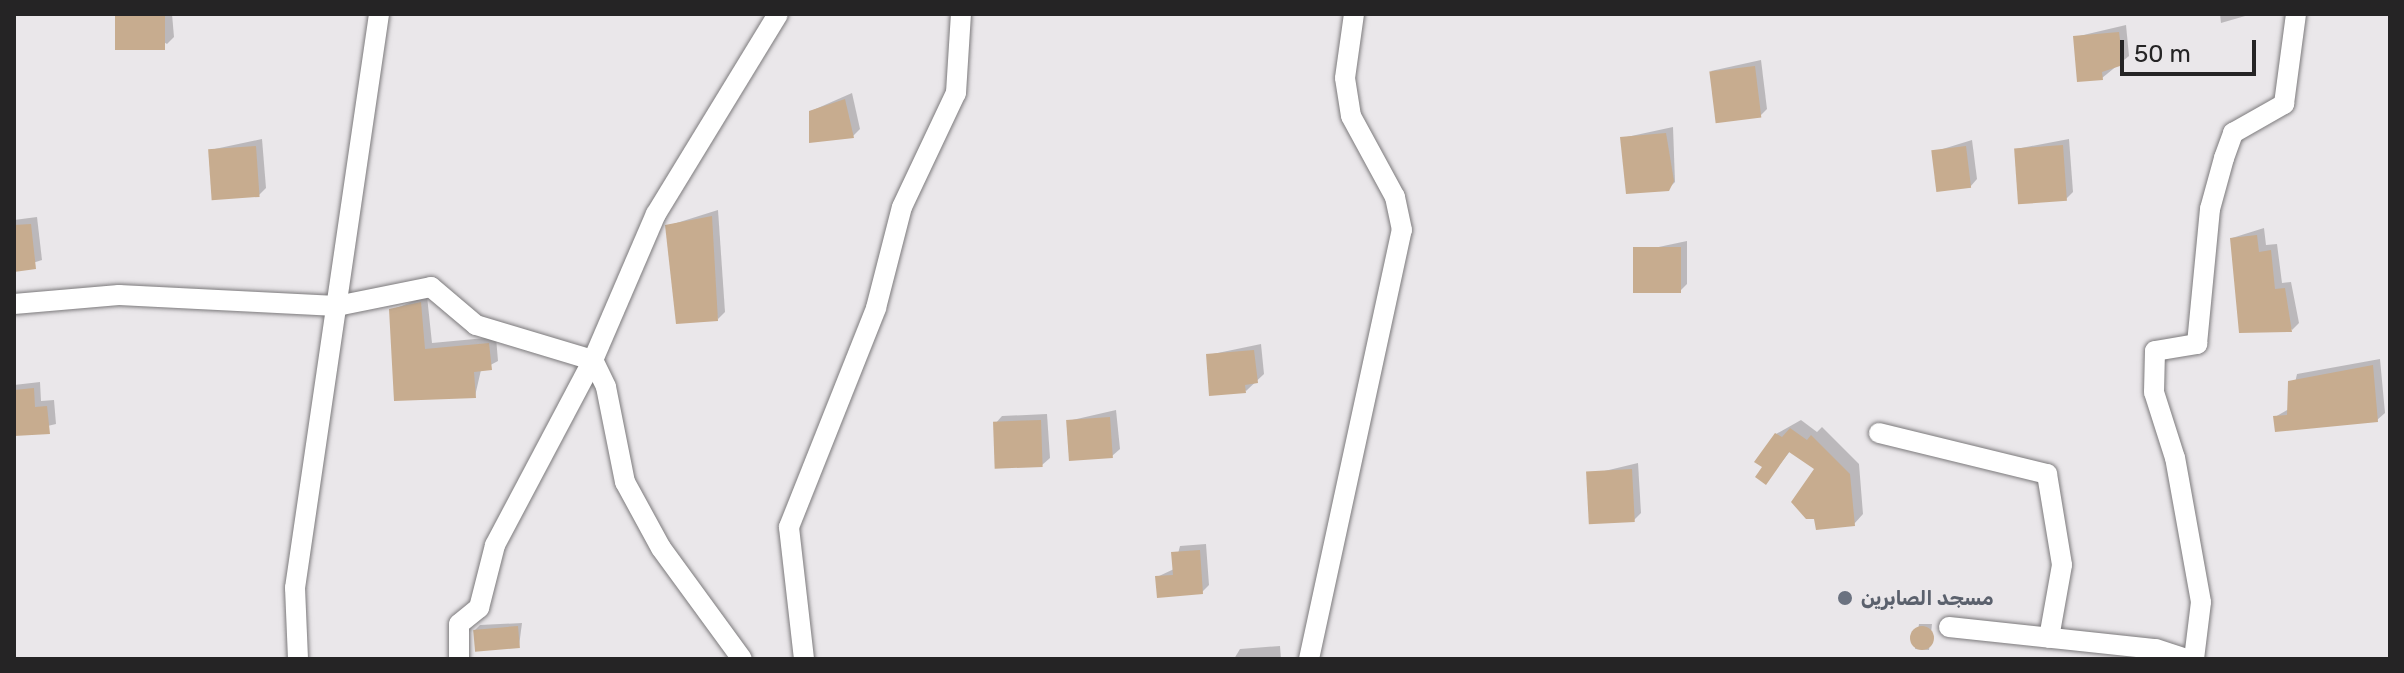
<!DOCTYPE html>
<html>
<head>
<meta charset="utf-8">
<style>
  body { margin:0 }
  #map { position:relative; width:2404px; height:673px; overflow:hidden; background:#eae7ea; font-family:Rubik,Vazirmatn,sans-serif }
  div>[style] { position:absolute }
  [style*='--x'] { left:calc(var(--x)*1px); top:calc(var(--y)*1px); width:calc(var(--w)*1px); rotate:calc(var(--a)*1deg) }
  .shadow>* { inset:0; background:#0003 }
  .building>* { inset:0; background:#c7ac8f; transform-origin:0 0 }
  .round { border-radius:50% }
  .roads { filter:drop-shadow(0 0 2px #7c7a7c) drop-shadow(0 0 2px #7c7a7c) }
  .minor>* { height:20px; margin:-10px; padding:0 10px; transform-origin:10px; border-radius:10px; background:#fff }
  .dots>* { width:22px; height:22px; translate:-50% -50%; box-sizing:border-box; border:4px solid #eae7ea; border-radius:50% }
  span { translate:-50% -50%; white-space:nowrap; text-align:center; line-height:1.15; -webkit-text-stroke:6px #eae7ea; paint-order:stroke }
  .worship-label { font-size:20px; color:#5b616d; font-weight:700 }
  .left { translate:0 -50%; text-align:left }
  .frame { position:absolute; inset:0; border:16px solid #252425; pointer-events:none }
  .scale { position:absolute; left:2120px; top:40px; width:136px; height:36px; box-sizing:border-box; border:4px solid #252425; border-top:0; padding-left:10px; font-size:24px; line-height:28px; white-space:nowrap; color:#252425; -webkit-text-stroke:6px #eae7ea; paint-order:stroke }
</style>
</head>
<body>
<div id="map">
  <div class="shadow">
    <div style="clip-path:polygon(117px 14px,172px 14px,174px 37px,167px 44px)"></div>
    <div style="clip-path:polygon(2220px 14px,2252px 14px,2221px 23px)"></div>
    <div style="clip-path:polygon(2126px 25px,2129px 56px,2102px 78px,2075px 37px)"></div>
    <div style="clip-path:polygon(1761px 60px,1767px 109px,1760px 116px,1711px 71px)"></div>
    <div style="clip-path:polygon(852px 93px,860px 129px,853px 136px,811px 111px)"></div>
    <div style="clip-path:polygon(1673px 127px,1675px 182px,1668px 189px,1622px 138px)"></div>
    <div style="clip-path:polygon(262px 139px,266px 188px,259px 195px,210px 150px)"></div>
    <div style="clip-path:polygon(2069px 139px,2073px 192px,2066px 199px,2016px 149px)"></div>
    <div style="clip-path:polygon(1972px 140px,1977px 179px,1970px 187px,1933px 152px)"></div>
    <div style="clip-path:polygon(718px 210px,725px 312px,718px 319px,667px 226px)"></div>
    <div style="clip-path:polygon(37px 217px,42px 260px,14px 269px,14px 220px)"></div>
    <div style="clip-path:polygon(2264px 228px,2266px 245px,2277px 244px,2282px 283px,2291px 282px,2299px 323px,2292px 330px,2232px 238px)"></div>
    <div style="clip-path:polygon(1687px 241px,1687px 284px,1680px 291px,1635px 252px)"></div>
    <div style="clip-path:polygon(427px 296px,432px 343px,496px 337px,498px 361px,481px 370px,475px 396px,395px 399px,391px 310px)"></div>
    <div style="clip-path:polygon(1261px 344px,1264px 374px,1246px 391px,1208px 355px)"></div>
    <div style="clip-path:polygon(2380px 359px,2385px 413px,2377px 420px,2275px 417px,2289px 409px,2297px 374px)"></div>
    <div style="clip-path:polygon(40px 382px,41px 401px,54px 400px,56px 424px,14px 434px,14px 385px)"></div>
    <div style="clip-path:polygon(1116px 410px,1120px 449px,1112px 456px,1068px 421px)"></div>
    <div style="clip-path:polygon(1047px 414px,1050px 458px,1042px 465px,995px 424px,1002px 416px)"></div>
    <div style="clip-path:polygon(1801px 420px,1817px 432px,1822px 427px,1859px 464px,1863px 514px,1854px 524px,1816px 468px,1791px 450px,1766px 482px,1776px 434px)"></div>
    <div style="clip-path:polygon(1638px 463px,1641px 513px,1634px 520px,1588px 475px)"></div>
    <div style="clip-path:polygon(1206px 544px,1209px 585px,1202px 592px,1157px 577px,1174px 569px,1180px 546px)"></div>
    <div style="clip-path:polygon(522px 623px,519px 646px,475px 630px,480px 625px)"></div>
    <div style="clip-path:polygon(1919px 624px,1932px 624px,1929px 650px,1915px 649px)"></div>
    <div style="clip-path:polygon(1280px 646px,1281px 659px,1234px 659px,1240px 649px)"></div>
  </div>
  <div class="building">
    <div style="left:115px;top:14px;width:50px;height:36px"></div>
    <div style="clip-path:polygon(2119px 32px,2123px 65px,2102px 72px,2103px 80px,2077px 82px,2073px 36px)"></div>
    <div style="left:1755px;top:66px;width:52px;height:46px;rotate:83deg"></div>
    <div style="clip-path:polygon(845px 99px,854px 138px,809px 143px,809px 111px)"></div>
    <div style="clip-path:polygon(1666px 133px,1674px 181px,1669px 191px,1626px 194px,1620px 137px)"></div>
    <div style="left:2063px;top:145px;width:56px;height:49px;rotate:86deg"></div>
    <div style="left:256px;top:146px;width:51px;height:48px;rotate:86deg"></div>
    <div style="left:1966px;top:146px;width:42px;height:35px;rotate:83deg"></div>
    <div style="clip-path:polygon(712px 216px,718px 321px,676px 324px,665px 225px)"></div>
    <div style="clip-path:polygon(31px 224px,36px 269px,14px 272px,14px 225px)"></div>
    <div style="clip-path:polygon(2257px 235px,2259px 252px,2271px 250px,2275px 289px,2285px 288px,2292px 332px,2239px 333px,2230px 238px)"></div>
    <div style="left:1681px;top:247px;width:46px;height:48px;rotate:90deg"></div>
    <div style="clip-path:polygon(421px 302px,425px 349px,489px 343px,492px 370px,474px 372px,476px 398px,394px 401px,389px 309px)"></div>
    <div style="clip-path:polygon(1254px 350px,1258px 383px,1245px 385px,1246px 393px,1209px 396px,1206px 354px)"></div>
    <div style="clip-path:polygon(2373px 365px,2378px 422px,2275px 432px,2273px 416px,2287px 415px,2288px 381px)"></div>
    <div style="clip-path:polygon(34px 388px,35px 407px,47px 406px,50px 434px,14px 436px,14px 390px)"></div>
    <div style="left:1110px;top:417px;width:41px;height:44px;rotate:86deg"></div>
    <div style="left:1041px;top:420px;width:47px;height:48px;rotate:88deg"></div>
    <div style="clip-path:polygon(1790px 428px,1807px 440px,1811px 435px,1850px 474px,1855px 526px,1816px 530px,1814px 519px,1806px 519px,1791px 502px,1814px 469px,1789px 452px,1766px 485px,1755px 477px,1762px 467px,1754px 462px,1775px 433px,1782px 437px)"></div>
    <div style="left:1632px;top:469px;width:53px;height:46px;rotate:87deg"></div>
    <div style="clip-path:polygon(1200px 550px,1203px 594px,1157px 598px,1155px 576px,1173px 575px,1171px 552px)"></div>
    <div style="left:518px;top:626px;width:22px;height:45px;rotate:85deg"></div>
    <div class="round" style="left:1910px;top:626px;width:24px;height:24px"></div>
  </div>
  <div class="roads">
    <div class="minor">
      <div style="--x:14;--y:304;--w:105;--a:-4.9"></div>
      <div style="--x:119;--y:295;--w:218;--a:2.9"></div>
      <div style="--x:337;--y:306;--w:96;--a:-11.4"></div>
      <div style="--x:431;--y:287;--w:59;--a:40.2"></div>
      <div style="--x:476;--y:325;--w:122;--a:16.7"></div>
      <div style="--x:593;--y:360;--w:30;--a:64"></div>
      <div style="--x:606;--y:387;--w:97;--a:78.7"></div>
      <div style="--x:625;--y:482;--w:75;--a:61.4"></div>
      <div style="--x:661;--y:548;--w:137;--a:53.9"></div>
      <div style="--x:1879;--y:433;--w:173;--a:13.7"></div>
      <div style="--x:2047;--y:474;--w:92;--a:80.6"></div>
      <div style="--x:2062;--y:565;--w:74;--a:100.1"></div>
      <div style="--x:1949;--y:627;--w:208;--a:6.1"></div>
      <div style="--x:2156;--y:649;--w:32;--a:18"></div>
      <div style="--x:298;--y:659;--w:71;--a:-92.4"></div>
      <div style="--x:295;--y:588;--w:580;--a:-81.67"></div>
      <div style="--x:459;--y:659;--w:35;--a:-90"></div>
      <div style="--x:459;--y:624;--w:26;--a:-39"></div>
      <div style="--x:479;--y:608;--w:65;--a:-75.7"></div>
      <div style="--x:495;--y:545;--w:209;--a:-62.1"></div>
      <div style="--x:593;--y:360;--w:159;--a:-66.7"></div>
      <div style="--x:656;--y:214;--w:234;--a:-58.6"></div>
      <div style="--x:804;--y:659;--w:133;--a:-96.5"></div>
      <div style="--x:789;--y:527;--w:236;--a:-68.3"></div>
      <div style="--x:876;--y:308;--w:104;--a:-75.6"></div>
      <div style="--x:902;--y:207;--w:126;--a:-64.7"></div>
      <div style="--x:956;--y:93;--w:79;--a:-86.4"></div>
      <div style="--x:1309;--y:659;--w:439;--a:-77.8"></div>
      <div style="--x:1402;--y:230;--w:34;--a:-102"></div>
      <div style="--x:1395;--y:197;--w:92;--a:-118.5"></div>
      <div style="--x:1351;--y:116;--w:38;--a:-99"></div>
      <div style="--x:1345;--y:78;--w:65;--a:-82"></div>
      <div style="--x:2194;--y:659;--w:57;--a:-83"></div>
      <div style="--x:2201;--y:602;--w:146;--a:-100.2"></div>
      <div style="--x:2175;--y:458;--w:69;--a:-107.7"></div>
      <div style="--x:2154;--y:392;--w:41;--a:-88.6"></div>
      <div style="--x:2155;--y:351;--w:43;--a:-9.5"></div>
      <div style="--x:2197;--y:344;--w:136;--a:-84.5"></div>
      <div style="--x:2210;--y:209;--w:53;--a:-74.6"></div>
      <div style="--x:2224;--y:158;--w:27;--a:-70"></div>
      <div style="--x:2233;--y:133;--w:59;--a:-29.6"></div>
      <div style="--x:2284;--y:104;--w:91;--a:-82.4"></div>
    </div>
  </div>
  <div class="dots">
    <div style="left:1845px;top:598px;background:#6b7280"></div>
  </div>
  <div class="worship-label">
    <span class="left" style="left:1861px;top:598px">مسجد الصابرين</span>
  </div>
  <div class="frame"></div>
  <div class="scale">50 m</div>
</div>
</body>
</html>
